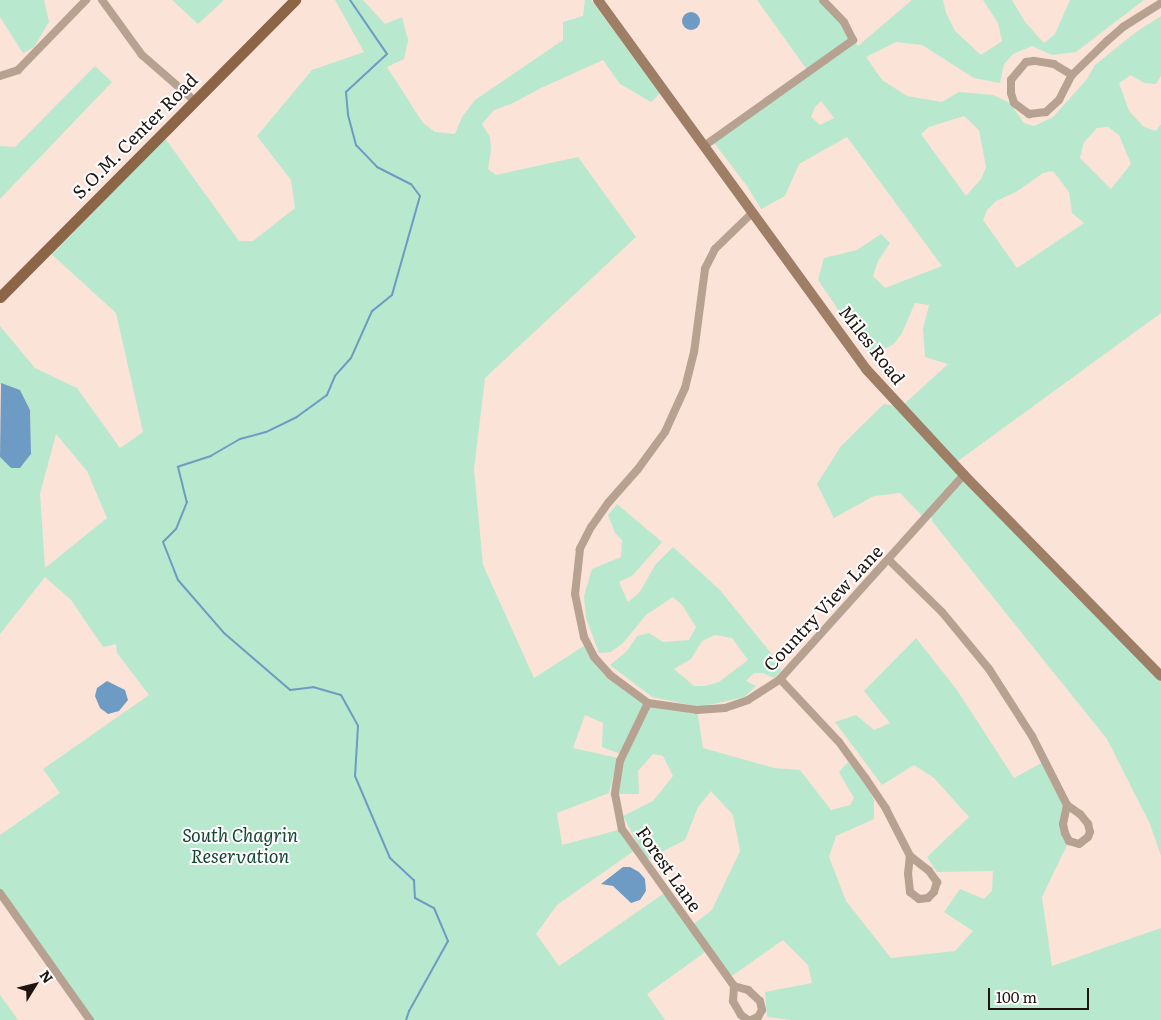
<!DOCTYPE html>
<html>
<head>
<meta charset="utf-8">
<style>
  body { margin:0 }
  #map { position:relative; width:1161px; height:1020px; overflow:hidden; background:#fbe3d8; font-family:Literata,serif }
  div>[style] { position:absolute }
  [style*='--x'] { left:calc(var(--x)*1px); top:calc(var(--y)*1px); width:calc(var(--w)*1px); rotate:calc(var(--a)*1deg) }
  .green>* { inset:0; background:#b8e8ce }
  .water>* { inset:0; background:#6d9bc3 }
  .round { border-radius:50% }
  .stream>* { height:2px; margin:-1px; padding:0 1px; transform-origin:1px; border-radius:1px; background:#6d9bc3 }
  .street>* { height:8px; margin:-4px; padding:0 4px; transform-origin:4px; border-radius:4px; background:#b7a190 }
  .secondary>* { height:10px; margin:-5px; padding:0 5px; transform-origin:5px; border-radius:5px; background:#9e7f65 }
  .primary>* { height:11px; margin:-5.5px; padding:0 5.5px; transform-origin:5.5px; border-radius:5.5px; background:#8b6546 }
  span { translate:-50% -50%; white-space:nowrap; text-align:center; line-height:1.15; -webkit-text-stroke:4px #fff; paint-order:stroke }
  .street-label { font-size:18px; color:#1f1510 }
  .park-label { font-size:18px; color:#154630; font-style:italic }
  .north { position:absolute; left:10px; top:960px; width:50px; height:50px; -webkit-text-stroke:4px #fff; paint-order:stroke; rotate:54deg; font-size:14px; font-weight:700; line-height:20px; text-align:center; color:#1f1510 }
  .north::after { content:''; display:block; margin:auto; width:18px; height:22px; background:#1f1510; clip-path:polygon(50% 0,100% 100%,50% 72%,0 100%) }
  .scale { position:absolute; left:988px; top:988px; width:101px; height:22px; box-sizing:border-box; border:2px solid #1f1510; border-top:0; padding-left:6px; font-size:15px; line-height:18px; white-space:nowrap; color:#1f1510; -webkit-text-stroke:4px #fff; paint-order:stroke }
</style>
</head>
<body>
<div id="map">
  <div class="green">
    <div style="clip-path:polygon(0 0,44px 0,49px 22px,34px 47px,23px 53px,0 17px)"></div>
    <div style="clip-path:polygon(172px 0,224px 0,198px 24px)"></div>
    <div style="clip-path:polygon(evenodd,335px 0,363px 0,385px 24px,402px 17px,408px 40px,404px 59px,387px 67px,423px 123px,435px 132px,455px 134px,462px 117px,475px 100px,563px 40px,563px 22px,583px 16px,585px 0,591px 0,660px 93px,651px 102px,620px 84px,603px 60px,543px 87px,511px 104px,494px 110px,482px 124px,490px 137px,491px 150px,488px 169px,496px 175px,578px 157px,636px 237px,485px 378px,474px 469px,483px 565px,534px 678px,587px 644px,594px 657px,648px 703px,697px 710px,703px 748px,774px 768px,800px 770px,831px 810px,850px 805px,854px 798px,839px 772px,848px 762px,863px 778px,874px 800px,874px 819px,836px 836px,829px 857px,846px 901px,891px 958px,955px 951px,973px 931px,944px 912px,960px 889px,984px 899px,992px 891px,993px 871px,937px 872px,927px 857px,969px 817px,934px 778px,914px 765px,882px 785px,835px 722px,856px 715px,874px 730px,890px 723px,864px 691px,916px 638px,957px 690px,1014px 778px,1045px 761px,1067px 805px,1064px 814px,1069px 841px,1042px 897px,1052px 966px,1161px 928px,1161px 1020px,792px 1020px,767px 1017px,765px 992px,812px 983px,808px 965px,783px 940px,729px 978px,708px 950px,647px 994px,665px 1020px,90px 1020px,0 893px,0 835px,60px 793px,43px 769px,149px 695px,117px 653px,116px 644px,103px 647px,71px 600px,45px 577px,0 634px,0 457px,11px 468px,20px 468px,31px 454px,30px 410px,20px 390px,0 384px,0 326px,35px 368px,77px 388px,120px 448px,143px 432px,116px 313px,47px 250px,162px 134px,239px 241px,253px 241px,295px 208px,291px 180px,257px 136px,312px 70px,364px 52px,335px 0,56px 434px,87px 471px,107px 518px,45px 568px,40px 494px,56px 434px,335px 0,585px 715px,603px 723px,602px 747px,623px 755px,615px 794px,639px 794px,638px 771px,653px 754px,663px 756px,673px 776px,653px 801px,623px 816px,646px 860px,685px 840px,698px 807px,711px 791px,733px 815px,740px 851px,712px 910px,691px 926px,666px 892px,559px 966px,536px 934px,557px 905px,635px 850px,622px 829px,562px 845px,557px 813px,609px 793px,618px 758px,573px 748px,585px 715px)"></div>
    <div style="clip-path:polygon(evenodd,757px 0,824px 0,858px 46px,912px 0,943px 0,946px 13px,955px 31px,981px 55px,1002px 41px,998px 23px,983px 0,1012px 0,1025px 22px,1044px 43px,1055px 34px,1070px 0,1144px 0,1076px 52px,1052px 55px,1032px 46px,1013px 54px,1004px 64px,1000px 83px,974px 78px,922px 45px,896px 42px,866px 57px,882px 80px,907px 96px,942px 102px,959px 92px,993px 95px,1010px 103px,1024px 123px,1034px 126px,1053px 117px,1087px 79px,1095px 65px,1136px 32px,1161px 16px,1161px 76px,1156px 84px,1144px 83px,1131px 75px,1119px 83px,1129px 111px,1144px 127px,1156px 131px,1161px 124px,1161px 313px,954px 464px,1161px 676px,1161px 856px,1150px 824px,1107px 739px,932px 521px,932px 512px,925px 519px,900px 493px,874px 496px,834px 518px,817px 484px,841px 446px,884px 404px,901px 407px,948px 364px,925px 357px,923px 329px,929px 305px,915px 303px,902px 333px,894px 344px,872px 355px,858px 339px,818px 280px,824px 258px,857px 250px,881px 234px,890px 243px,878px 261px,873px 276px,885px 288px,942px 266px,847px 137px,799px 164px,785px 196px,761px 209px,747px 186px,712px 140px,808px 71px,757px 0,821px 101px,834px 118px,820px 125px,811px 117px,815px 107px,821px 101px,757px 0,964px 116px,979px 130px,986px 167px,981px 179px,966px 196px,921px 134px,929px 127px,964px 116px,757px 0,1108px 127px,1119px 135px,1131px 164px,1111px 189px,1080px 158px,1084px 142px,1097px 128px,1108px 127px,757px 0,1053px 171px,1069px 192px,1072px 213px,1084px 223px,1017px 268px,983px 220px,987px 210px,996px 201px,1016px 192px,1043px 173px,1053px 171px)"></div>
    <div style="clip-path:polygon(95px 66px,112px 82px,0 199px,0 146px,15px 147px)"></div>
    <div style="clip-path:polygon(evenodd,617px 504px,662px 542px,633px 575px,619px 582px,628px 602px,639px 593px,656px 564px,673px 547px,720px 590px,779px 663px,781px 671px,774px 678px,763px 673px,754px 673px,746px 681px,756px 686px,744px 697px,700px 707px,652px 697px,610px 665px,627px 651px,637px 636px,649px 633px,663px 642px,689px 640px,696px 627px,682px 605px,673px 597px,646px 615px,623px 643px,611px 652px,599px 653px,586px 618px,584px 596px,592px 569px,621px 557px,622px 540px,615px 533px,608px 515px,617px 504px,715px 635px,732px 638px,748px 660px,719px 682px,705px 686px,694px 686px,674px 669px,691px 659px,702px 641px,715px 635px)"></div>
    <div style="clip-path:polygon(0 995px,18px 1020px,0 1020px)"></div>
  </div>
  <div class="water">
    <div class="round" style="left:682px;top:12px;width:18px;height:18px"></div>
    <div style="clip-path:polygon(1px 383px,20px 390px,30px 410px,31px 454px,20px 468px,11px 468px,0 457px)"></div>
    <div style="clip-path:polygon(107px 681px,125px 690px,128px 700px,119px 711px,108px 714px,100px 708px,95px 696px,97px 688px)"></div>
    <div style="clip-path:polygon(623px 867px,630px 867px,639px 872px,645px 879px,646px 891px,640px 900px,631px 903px,613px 886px,601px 884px)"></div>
  </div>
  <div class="stream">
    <div style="--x:350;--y:0;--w:65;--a:55.6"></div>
    <div style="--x:387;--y:54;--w:56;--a:137.2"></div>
    <div style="--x:346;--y:92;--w:23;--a:85"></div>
    <div style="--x:348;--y:115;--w:31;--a:75"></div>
    <div style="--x:356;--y:145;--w:30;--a:46"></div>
    <div style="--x:377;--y:167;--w:38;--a:27"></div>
    <div style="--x:411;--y:184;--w:15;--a:53"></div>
    <div style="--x:420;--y:196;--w:103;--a:105.8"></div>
    <div style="--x:392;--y:295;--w:26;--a:141"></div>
    <div style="--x:372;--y:311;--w:51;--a:114.1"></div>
    <div style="--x:351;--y:358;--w:24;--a:132"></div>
    <div style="--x:335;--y:376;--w:21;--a:113"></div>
    <div style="--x:327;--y:395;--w:37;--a:144"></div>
    <div style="--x:297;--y:417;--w:34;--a:154"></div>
    <div style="--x:266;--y:432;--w:27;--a:165"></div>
    <div style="--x:240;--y:439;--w:34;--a:150"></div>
    <div style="--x:211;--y:456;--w:35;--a:162"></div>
    <div style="--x:178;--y:467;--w:36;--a:76"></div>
    <div style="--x:187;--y:502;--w:29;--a:112"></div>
    <div style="--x:176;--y:529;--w:18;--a:135"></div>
    <div style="--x:163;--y:542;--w:41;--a:68.5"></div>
    <div style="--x:178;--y:580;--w:70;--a:49"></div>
    <div style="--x:224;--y:633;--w:87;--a:40.8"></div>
    <div style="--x:290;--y:690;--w:23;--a:-7"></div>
    <div style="--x:313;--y:687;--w:29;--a:16"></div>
    <div style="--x:341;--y:695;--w:35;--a:61"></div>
    <div style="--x:358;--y:726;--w:50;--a:93.4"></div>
    <div style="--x:355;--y:776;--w:89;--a:66.9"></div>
    <div style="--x:390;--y:858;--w:33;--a:43"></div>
    <div style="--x:414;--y:880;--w:18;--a:87"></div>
    <div style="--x:415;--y:898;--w:21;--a:28"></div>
    <div style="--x:434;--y:908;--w:36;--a:67"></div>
    <div style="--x:448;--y:941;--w:80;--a:119.1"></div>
    <div style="--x:409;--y:1011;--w:9;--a:108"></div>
  </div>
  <div class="street">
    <div style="--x:102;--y:0;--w:68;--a:54"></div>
    <div style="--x:142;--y:55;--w:70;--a:41"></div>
    <div style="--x:1072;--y:75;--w:21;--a:-149"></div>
    <div style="--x:1054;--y:64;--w:20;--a:-171"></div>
    <div style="--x:1034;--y:61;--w:8;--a:173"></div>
    <div style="--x:1026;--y:62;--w:23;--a:130"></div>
    <div style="--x:1011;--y:80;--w:13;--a:90"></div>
    <div style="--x:1011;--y:93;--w:10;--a:73"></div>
    <div style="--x:1014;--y:103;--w:19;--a:36"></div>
    <div style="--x:1029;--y:114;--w:17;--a:-7"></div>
    <div style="--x:1046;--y:112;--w:18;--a:-43"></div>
    <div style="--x:1059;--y:100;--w:28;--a:-63"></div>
    <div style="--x:1072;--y:75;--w:49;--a:-44.2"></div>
    <div style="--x:1107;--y:41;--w:21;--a:-41"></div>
    <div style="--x:1123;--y:27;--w:45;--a:-32.3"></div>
    <div style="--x:0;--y:76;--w:19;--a:-18"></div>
    <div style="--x:18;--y:70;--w:98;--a:-45.8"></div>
    <div style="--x:704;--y:146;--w:183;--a:-35.4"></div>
    <div style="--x:853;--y:40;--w:20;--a:-117"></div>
    <div style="--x:844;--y:22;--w:30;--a:-134"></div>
    <div style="--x:752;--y:213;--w:52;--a:135.8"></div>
    <div style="--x:715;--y:249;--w:22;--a:117"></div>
    <div style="--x:705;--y:269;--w:84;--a:97.5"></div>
    <div style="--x:694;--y:352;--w:37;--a:104"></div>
    <div style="--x:685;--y:388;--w:48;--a:114.4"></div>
    <div style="--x:665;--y:432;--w:46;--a:126.1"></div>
    <div style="--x:638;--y:469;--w:45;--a:131.4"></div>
    <div style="--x:608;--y:503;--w:29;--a:125"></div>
    <div style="--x:591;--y:527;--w:25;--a:117"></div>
    <div style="--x:580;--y:549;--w:45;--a:96.3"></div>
    <div style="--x:575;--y:594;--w:44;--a:78.2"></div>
    <div style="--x:584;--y:637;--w:22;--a:63"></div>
    <div style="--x:594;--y:657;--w:24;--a:48"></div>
    <div style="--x:610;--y:675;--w:47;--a:36.4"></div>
    <div style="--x:648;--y:703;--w:49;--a:8.1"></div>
    <div style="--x:697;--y:710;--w:28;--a:-4"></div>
    <div style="--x:725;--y:708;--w:24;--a:-19"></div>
    <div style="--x:748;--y:700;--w:38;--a:-33"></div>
    <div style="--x:780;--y:679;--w:275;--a:-48"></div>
    <div style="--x:889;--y:560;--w:74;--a:44.5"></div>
    <div style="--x:942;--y:612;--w:74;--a:50.5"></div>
    <div style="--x:989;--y:669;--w:80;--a:57.3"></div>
    <div style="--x:1032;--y:736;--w:77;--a:63.1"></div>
    <div style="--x:780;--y:679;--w:86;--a:46.9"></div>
    <div style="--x:839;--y:742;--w:46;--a:53.9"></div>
    <div style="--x:866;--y:779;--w:36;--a:56"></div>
    <div style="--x:886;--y:809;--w:53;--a:62.9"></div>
    <div style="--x:648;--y:703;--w:64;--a:115.8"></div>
    <div style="--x:620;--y:761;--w:33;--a:99"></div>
    <div style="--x:615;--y:794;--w:36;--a:79"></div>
    <div style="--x:622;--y:829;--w:193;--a:54.5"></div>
    <div style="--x:1067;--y:805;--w:16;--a:35"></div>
    <div style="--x:1080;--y:814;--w:13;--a:51"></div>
    <div style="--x:1088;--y:824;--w:8;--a:76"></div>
    <div style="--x:1090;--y:832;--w:5;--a:112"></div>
    <div style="--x:1088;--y:837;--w:11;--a:142"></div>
    <div style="--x:1079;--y:844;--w:10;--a:-163"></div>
    <div style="--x:1069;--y:841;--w:9;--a:-117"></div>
    <div style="--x:1065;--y:833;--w:9;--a:-103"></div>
    <div style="--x:1063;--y:824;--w:19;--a:-78"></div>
    <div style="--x:910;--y:856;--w:24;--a:38"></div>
    <div style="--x:929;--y:871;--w:14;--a:54"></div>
    <div style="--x:937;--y:882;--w:10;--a:107"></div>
    <div style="--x:934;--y:892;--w:8;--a:135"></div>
    <div style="--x:928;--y:898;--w:9;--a:174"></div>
    <div style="--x:919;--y:899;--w:11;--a:-142"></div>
    <div style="--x:910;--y:892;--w:18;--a:-96"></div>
    <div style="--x:908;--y:874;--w:18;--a:-84"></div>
    <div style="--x:0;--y:893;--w:156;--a:54.7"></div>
    <div style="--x:748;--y:1020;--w:9;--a:-144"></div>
    <div style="--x:741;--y:1015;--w:16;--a:-120"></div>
    <div style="--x:733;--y:1001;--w:15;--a:-86"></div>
    <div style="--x:734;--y:986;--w:15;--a:16"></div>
    <div style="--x:748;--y:990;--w:16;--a:43"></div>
    <div style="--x:760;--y:1001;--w:9;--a:77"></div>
    <div style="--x:762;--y:1010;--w:8;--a:120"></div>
    <div style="--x:758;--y:1017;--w:8;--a:157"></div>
  </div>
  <div class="secondary">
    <div style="--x:598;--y:0;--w:456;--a:54"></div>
    <div style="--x:866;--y:369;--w:144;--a:47.2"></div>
    <div style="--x:964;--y:475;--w:281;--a:45.6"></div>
  </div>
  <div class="primary">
    <div style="--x:0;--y:297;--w:419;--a:-45.2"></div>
  </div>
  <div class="street-label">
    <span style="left:135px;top:136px;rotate:-45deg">S.O.M. Center Road</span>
    <span style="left:872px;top:345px;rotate:52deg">Miles Road</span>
    <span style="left:823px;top:608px;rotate:-47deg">Country View Lane</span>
    <span style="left:669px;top:869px;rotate:55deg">Forest Lane</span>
  </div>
  <div class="park-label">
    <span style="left:240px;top:846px">South Chagrin<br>Reservation</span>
  </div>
  <div class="north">N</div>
  <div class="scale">100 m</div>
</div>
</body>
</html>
